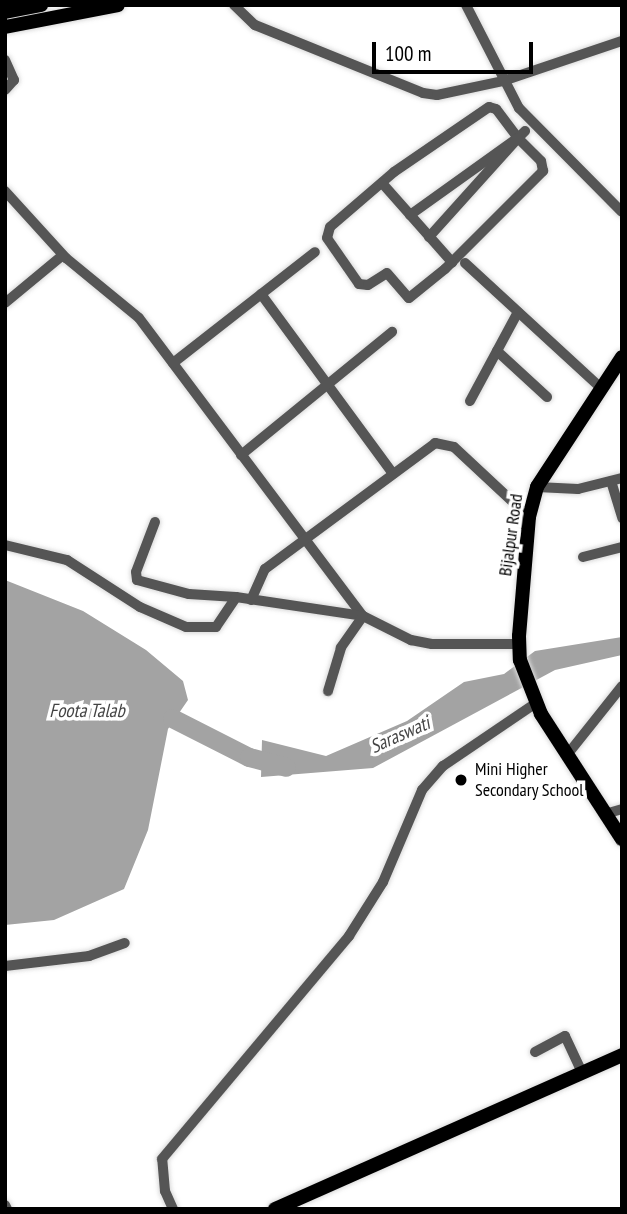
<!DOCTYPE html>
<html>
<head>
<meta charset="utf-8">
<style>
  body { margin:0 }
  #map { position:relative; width:627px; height:1214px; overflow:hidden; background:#fff; font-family:"PT Sans Narrow",sans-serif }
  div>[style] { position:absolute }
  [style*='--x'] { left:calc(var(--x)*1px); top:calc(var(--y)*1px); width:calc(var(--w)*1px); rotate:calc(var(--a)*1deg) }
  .water>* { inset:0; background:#a3a3a3 }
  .river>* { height:19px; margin:-9.5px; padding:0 9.5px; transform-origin:9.5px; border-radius:9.5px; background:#a3a3a3 }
  .roads { filter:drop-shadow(0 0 2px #dbdbdb) drop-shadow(0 0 2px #dbdbdb) }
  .minor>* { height:10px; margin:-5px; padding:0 5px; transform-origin:5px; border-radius:5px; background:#555 }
  .major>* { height:14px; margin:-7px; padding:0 7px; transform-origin:7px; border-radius:7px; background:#000 }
  .dots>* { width:19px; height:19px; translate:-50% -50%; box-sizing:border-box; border:4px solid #fff; border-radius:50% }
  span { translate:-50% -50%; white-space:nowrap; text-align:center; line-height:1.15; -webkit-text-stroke:7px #fff; paint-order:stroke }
  .street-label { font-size:18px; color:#000 }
  .poi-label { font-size:18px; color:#000 }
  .left { translate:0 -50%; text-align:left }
  .water-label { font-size:19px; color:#444; font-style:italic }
  .frame { position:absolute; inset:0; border:7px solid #000; pointer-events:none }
  .scale { position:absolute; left:372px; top:42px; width:161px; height:32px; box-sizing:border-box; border:4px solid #000; border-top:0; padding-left:9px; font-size:21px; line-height:24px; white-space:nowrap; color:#000; -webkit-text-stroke:5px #fff; paint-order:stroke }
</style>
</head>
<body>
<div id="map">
  <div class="water">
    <div style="clip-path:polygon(5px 580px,83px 611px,146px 650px,183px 681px,188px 700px,168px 729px,148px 830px,124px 889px,54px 920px,5px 925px)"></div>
    <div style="clip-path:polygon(622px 637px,622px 655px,555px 670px,373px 768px,261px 777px,262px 740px,326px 756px,407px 721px,464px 682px,504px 674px,535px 651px)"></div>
  </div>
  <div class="river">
    <div style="--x:172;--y:718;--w:86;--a:26.9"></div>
    <div style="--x:249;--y:757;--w:38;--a:15"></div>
  </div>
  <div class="roads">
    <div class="minor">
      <div style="--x:234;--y:5;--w:29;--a:44"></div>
      <div style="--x:255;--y:25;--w:181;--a:22"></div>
      <div style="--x:423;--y:93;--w:14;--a:8"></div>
      <div style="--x:437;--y:95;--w:67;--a:-12"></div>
      <div style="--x:503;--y:81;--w:126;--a:-18.6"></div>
      <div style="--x:466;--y:5;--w:116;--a:62.8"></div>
      <div style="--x:519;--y:108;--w:146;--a:45.3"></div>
      <div style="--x:5;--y:60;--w:22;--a:66"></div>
      <div style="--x:14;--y:80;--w:13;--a:132"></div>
      <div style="--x:518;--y:138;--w:36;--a:-127"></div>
      <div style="--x:496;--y:109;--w:7;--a:-164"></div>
      <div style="--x:489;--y:107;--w:115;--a:145.6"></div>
      <div style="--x:394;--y:172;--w:84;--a:139.3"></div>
      <div style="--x:330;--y:227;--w:11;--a:105"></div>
      <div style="--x:327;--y:238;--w:56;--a:55.2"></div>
      <div style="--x:359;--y:284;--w:9;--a:6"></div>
      <div style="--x:368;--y:285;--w:22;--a:-32"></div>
      <div style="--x:387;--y:273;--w:33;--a:49"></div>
      <div style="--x:409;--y:298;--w:46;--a:-38.9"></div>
      <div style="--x:445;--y:269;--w:139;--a:-45"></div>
      <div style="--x:543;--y:171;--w:10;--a:-101"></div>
      <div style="--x:541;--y:161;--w:33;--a:-135"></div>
      <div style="--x:518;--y:138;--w:10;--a:-45"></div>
      <div style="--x:382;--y:183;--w:106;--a:48.5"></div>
      <div style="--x:5;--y:191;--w:91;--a:47.7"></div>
      <div style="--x:66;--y:258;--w:94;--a:39.4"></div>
      <div style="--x:139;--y:318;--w:373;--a:53.1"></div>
      <div style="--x:363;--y:616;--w:54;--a:26.6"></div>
      <div style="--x:411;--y:640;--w:21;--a:11"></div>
      <div style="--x:432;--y:644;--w:87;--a:0"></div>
      <div style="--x:410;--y:215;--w:130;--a:-35.6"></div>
      <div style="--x:429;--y:237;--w:133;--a:-48"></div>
      <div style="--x:465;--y:263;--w:186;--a:42.6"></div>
      <div style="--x:261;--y:294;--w:223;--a:53.7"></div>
      <div style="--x:5;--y:303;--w:75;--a:-39.6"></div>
      <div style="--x:497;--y:351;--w:68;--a:42.6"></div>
      <div style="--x:173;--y:363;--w:180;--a:-38"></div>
      <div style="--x:470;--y:401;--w:101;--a:-61.7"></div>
      <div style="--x:241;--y:455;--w:195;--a:-39.2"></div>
      <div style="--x:611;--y:481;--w:39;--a:73"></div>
      <div style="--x:537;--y:487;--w:41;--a:2.8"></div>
      <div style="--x:578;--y:489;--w:45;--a:-14"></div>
      <div style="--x:155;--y:522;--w:53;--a:110.8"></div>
      <div style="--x:136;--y:572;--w:8;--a:83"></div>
      <div style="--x:137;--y:580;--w:54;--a:15.1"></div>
      <div style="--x:189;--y:594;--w:47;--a:3.7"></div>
      <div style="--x:5;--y:545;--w:64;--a:13.6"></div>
      <div style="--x:67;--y:560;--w:87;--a:32.8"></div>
      <div style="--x:140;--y:607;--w:50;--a:23.5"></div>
      <div style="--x:186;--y:627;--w:30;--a:0"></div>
      <div style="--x:216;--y:627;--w:36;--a:-56"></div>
      <div style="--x:236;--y:597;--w:128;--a:8.5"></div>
      <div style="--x:363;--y:616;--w:39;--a:125"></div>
      <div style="--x:341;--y:648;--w:45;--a:106.8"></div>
      <div style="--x:583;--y:557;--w:40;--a:-14.4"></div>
      <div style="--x:251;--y:600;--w:34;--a:-66"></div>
      <div style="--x:265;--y:569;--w:212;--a:-36.5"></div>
      <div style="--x:435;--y:443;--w:19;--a:12"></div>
      <div style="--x:454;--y:447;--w:103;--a:43"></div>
      <div style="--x:567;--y:755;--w:88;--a:-51.4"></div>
      <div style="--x:605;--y:814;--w:18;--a:-16"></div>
      <div style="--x:5;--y:966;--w:85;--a:-6.8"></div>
      <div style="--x:89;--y:956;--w:38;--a:-20"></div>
      <div style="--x:535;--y:1052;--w:34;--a:-28"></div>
      <div style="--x:565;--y:1036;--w:38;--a:65"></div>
      <div style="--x:5;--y:1205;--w:4;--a:63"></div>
      <div style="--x:173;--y:1209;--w:20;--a:-114"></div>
      <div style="--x:165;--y:1191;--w:32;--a:-95"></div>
      <div style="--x:162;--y:1159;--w:291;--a:-50"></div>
      <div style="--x:349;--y:936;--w:64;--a:-57.8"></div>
      <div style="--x:383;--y:882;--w:100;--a:-67"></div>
      <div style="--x:422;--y:790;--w:32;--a:-49"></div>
      <div style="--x:443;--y:766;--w:112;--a:-34.1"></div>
    </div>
    <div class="major">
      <div style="--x:5;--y:12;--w:37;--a:-11"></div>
      <div style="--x:5;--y:27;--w:115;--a:-11"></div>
      <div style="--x:622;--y:357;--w:155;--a:123.2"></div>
      <div style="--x:537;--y:487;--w:31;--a:105"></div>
      <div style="--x:529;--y:517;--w:119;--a:94.8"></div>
      <div style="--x:519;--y:636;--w:24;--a:88"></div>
      <div style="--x:520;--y:660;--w:58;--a:68.7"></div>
      <div style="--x:541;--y:714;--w:149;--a:57.1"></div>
      <div style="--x:275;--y:1209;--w:380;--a:-23.9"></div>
    </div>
  </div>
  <div class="dots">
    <div style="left:461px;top:780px;background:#000"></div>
  </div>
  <div class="street-label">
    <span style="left:511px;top:535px;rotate:-82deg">Bijalpur Road</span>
  </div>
  <div class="poi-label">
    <span class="left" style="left:475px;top:780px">Mini Higher<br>Secondary School</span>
  </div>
  <div class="water-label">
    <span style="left:87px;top:711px">Foota Talab</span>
    <span style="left:400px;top:735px;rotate:-24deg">Saraswati</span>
  </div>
  <div class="frame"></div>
  <div class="scale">100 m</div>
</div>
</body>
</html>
